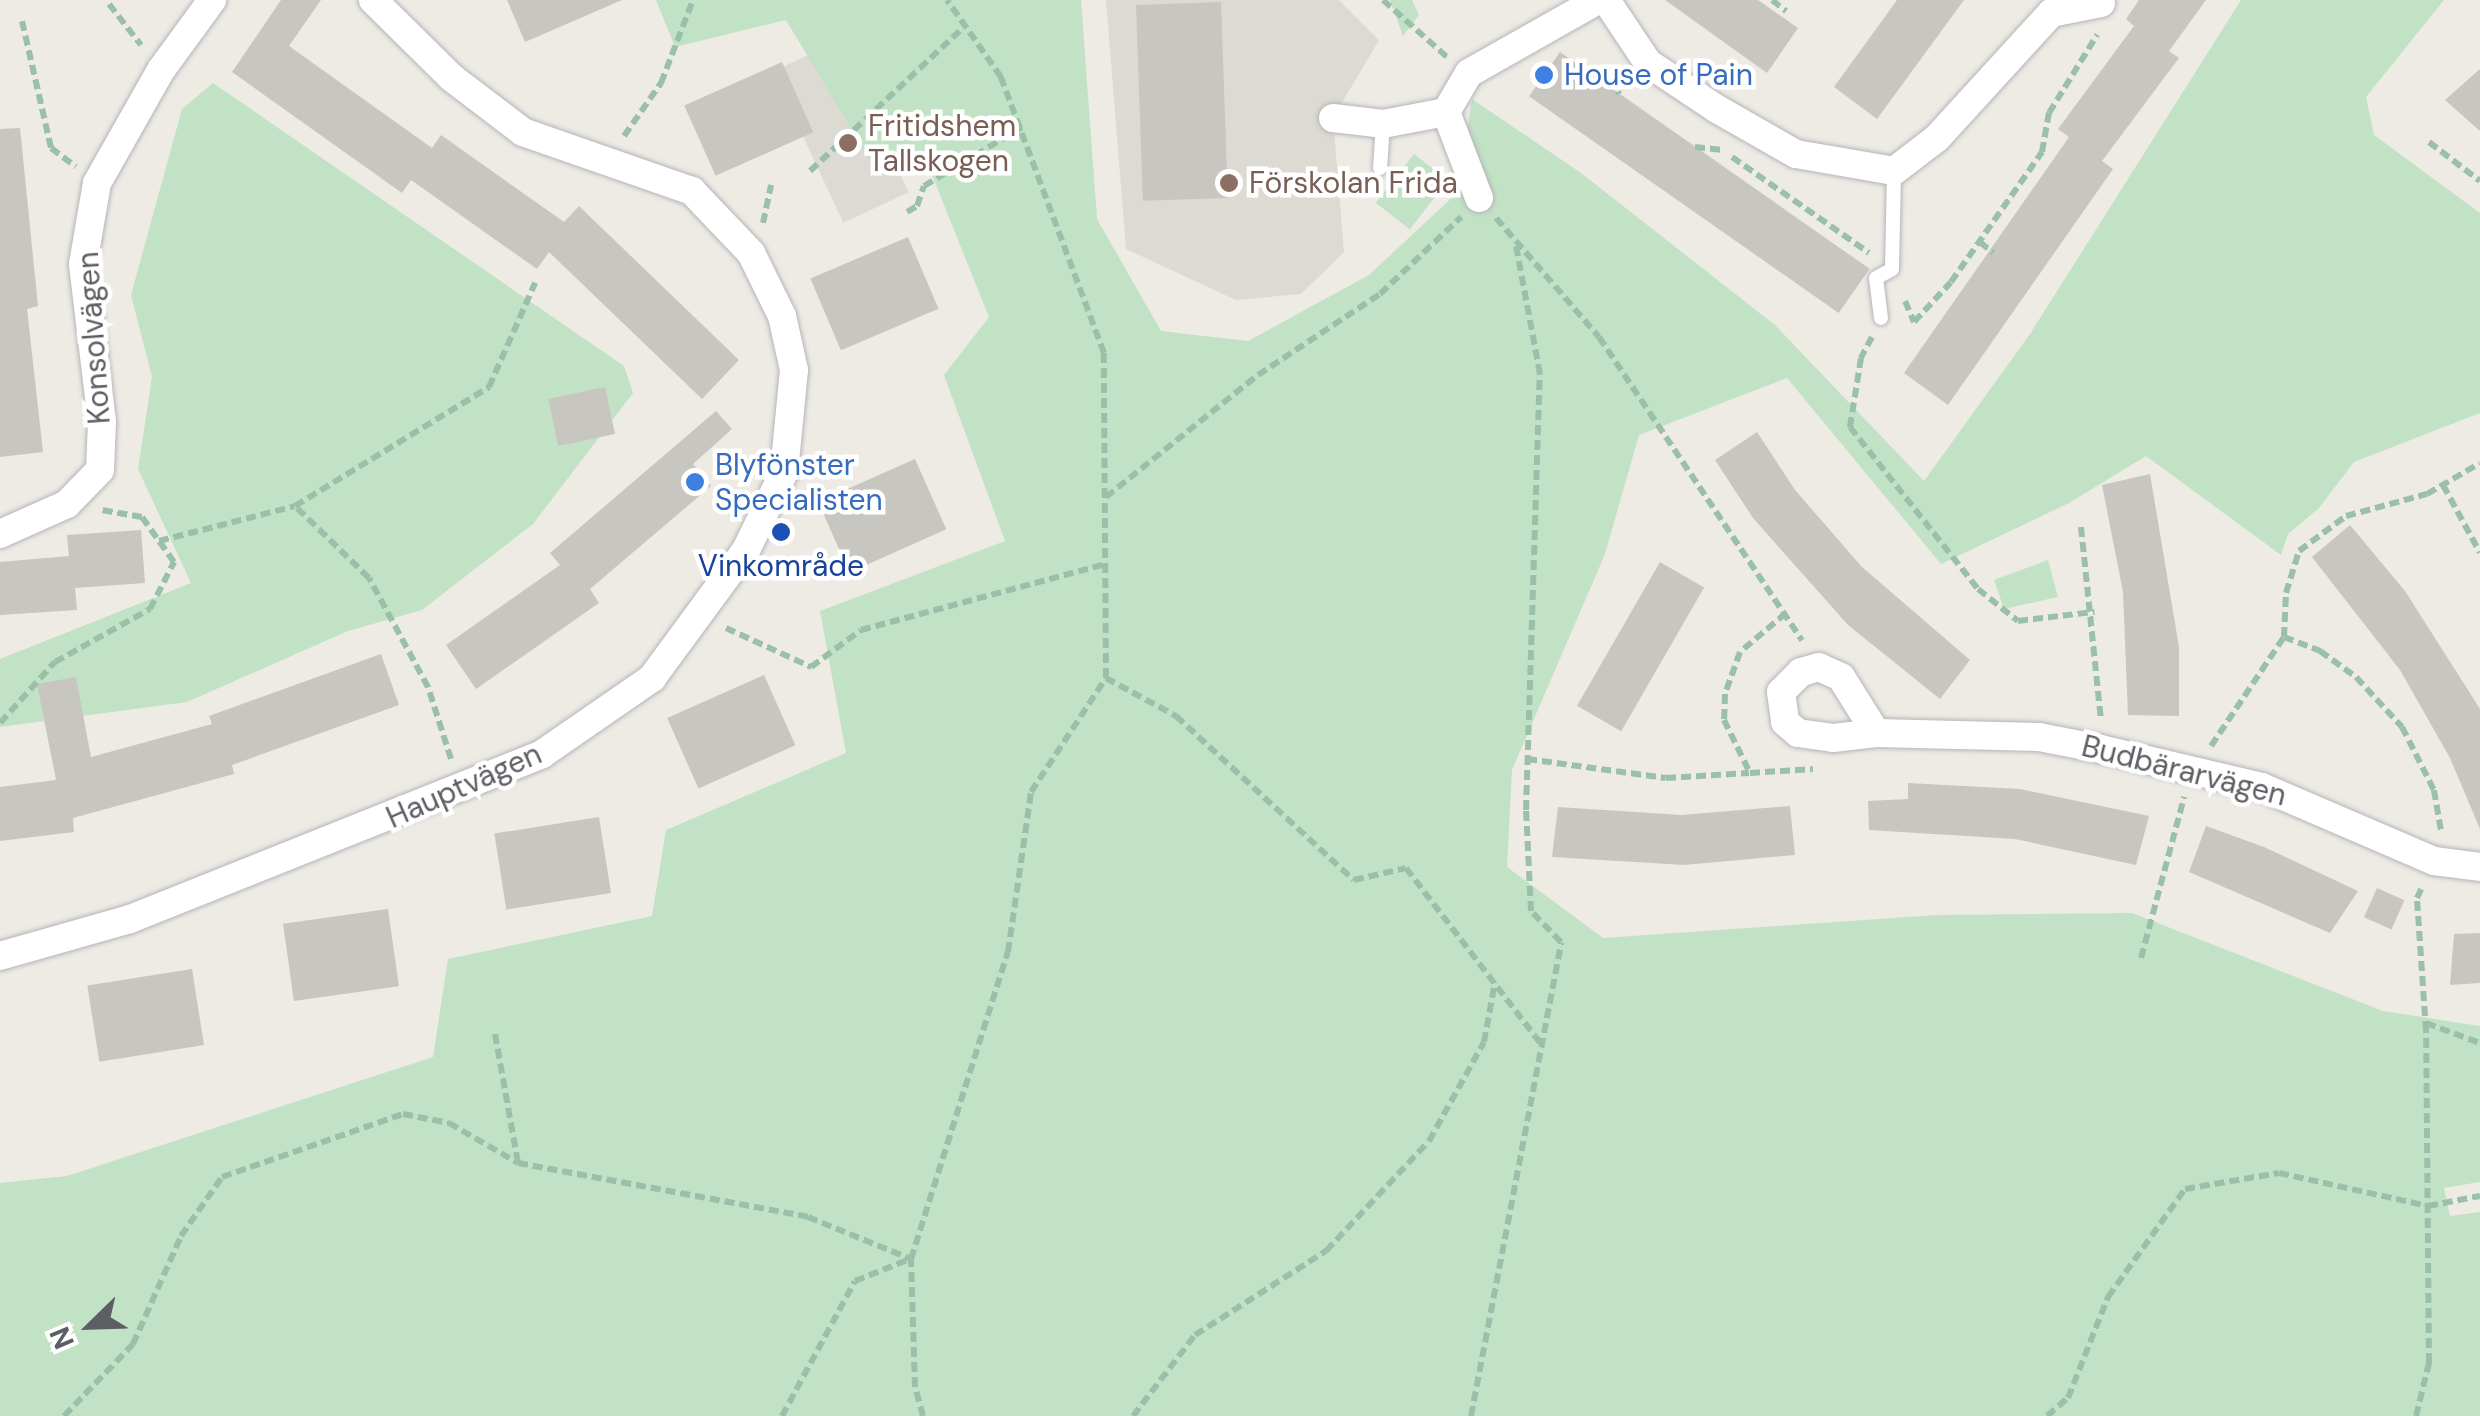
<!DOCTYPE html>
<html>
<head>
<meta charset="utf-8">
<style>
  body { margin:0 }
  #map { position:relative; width:2480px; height:1416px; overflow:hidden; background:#edebe4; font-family:"DM Sans",sans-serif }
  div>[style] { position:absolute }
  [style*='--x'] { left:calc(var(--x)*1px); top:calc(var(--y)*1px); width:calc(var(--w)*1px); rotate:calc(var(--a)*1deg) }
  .education>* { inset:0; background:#dcdad2; transform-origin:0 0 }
  .green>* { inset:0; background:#c2e2c5; transform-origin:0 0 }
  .building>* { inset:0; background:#c8c6c0; transform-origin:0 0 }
  .path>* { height:6px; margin-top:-3px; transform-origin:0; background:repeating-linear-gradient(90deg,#9bc0a9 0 10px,transparent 0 15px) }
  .roads { filter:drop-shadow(0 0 2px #b4b5b9) drop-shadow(0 0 2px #b4b5b9) }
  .lane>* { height:14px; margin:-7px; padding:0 7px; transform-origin:7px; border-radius:7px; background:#fff }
  .street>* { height:28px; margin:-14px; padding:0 14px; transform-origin:14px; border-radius:14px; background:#fff }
  .dots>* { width:28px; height:28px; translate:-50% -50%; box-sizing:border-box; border:5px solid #fff; border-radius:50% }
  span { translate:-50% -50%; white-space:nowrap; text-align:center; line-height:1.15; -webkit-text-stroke:9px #fff; paint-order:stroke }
  .shop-label { font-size:30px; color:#366cbe }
  .left { translate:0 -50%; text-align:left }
  .education-label { font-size:30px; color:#785e54 }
  .street-label { font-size:30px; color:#5c5e63 }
  .transit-label { font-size:30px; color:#164399 }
  .north { position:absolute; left:40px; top:1276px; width:100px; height:100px; -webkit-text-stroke:8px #fff; paint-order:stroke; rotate:247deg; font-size:28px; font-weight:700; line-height:40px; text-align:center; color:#5c5e63 }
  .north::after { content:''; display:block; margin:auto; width:35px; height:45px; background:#5c5e63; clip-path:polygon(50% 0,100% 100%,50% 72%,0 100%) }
</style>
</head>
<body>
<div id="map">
  <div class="education">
    <div style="clip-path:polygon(1106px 0,1339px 0,1379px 40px,1333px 118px,1344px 252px,1301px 294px,1236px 300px,1126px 249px)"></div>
    <div style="left:838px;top:41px;width:167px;height:72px;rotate:65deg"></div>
  </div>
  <div class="green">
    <div style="clip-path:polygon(656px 0,1081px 0,1097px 219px,1161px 331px,1248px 341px,1369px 275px,1458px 192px,1472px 99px,1581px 173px,1775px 325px,1924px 481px,2030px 334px,2241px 0,2444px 0,2366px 97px,2374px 135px,2480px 213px,2480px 413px,2354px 462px,2319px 508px,2288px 534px,2281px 555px,2146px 456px,2069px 503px,1941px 564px,1787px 378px,1639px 435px,1605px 554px,1512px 770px,1507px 867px,1603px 938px,1936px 915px,2132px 913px,2383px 1011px,2480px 1026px,2480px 1182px,2444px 1188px,2450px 1216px,2480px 1212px,2480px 1416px,0 1416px,0 1183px,67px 1176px,433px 1057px,448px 959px,652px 916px,666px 830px,846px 753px,820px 611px,1005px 541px,944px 375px,989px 317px,932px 175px,879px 175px,786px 20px,675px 47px)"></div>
    <div style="clip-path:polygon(1390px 0,1412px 0,1419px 15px,1403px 36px)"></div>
    <div style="clip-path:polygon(213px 83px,624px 366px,633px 393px,533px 524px,422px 610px,348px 631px,187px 702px,0 727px,0 659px,191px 583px,138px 469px,152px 377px,131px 295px,182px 109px)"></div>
    <div style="left:1414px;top:154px;width:43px;height:62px;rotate:38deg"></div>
    <div style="clip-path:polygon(2048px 560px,2058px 597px,2004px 609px,1994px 580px)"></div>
  </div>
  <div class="building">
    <div style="clip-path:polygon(281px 0,321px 0,289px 46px,432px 148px,441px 135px,564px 222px,579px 206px,739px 360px,702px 399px,549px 252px,537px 269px,411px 180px,402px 193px,232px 72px)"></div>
    <div style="clip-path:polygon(507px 0,622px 0,525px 42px)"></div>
    <div style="clip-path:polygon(1665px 0,1758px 0,1798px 28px,1767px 73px)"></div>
    <div style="clip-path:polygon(1897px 0,1964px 0,1877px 119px,1834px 87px)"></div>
    <div style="clip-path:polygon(2139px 0,2206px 0,2169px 51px,2179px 58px,2102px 161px,2113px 169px,1948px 405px,1904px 373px,2069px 137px,2058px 129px,2134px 26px,2126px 19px)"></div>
    <div style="left:1221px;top:2px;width:196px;height:85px;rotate:88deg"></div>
    <div style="left:1560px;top:52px;width:378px;height:54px;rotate:35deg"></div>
    <div style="left:782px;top:62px;width:77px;height:107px;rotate:66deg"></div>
    <div style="clip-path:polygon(2480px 69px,2480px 131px,2445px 100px)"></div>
    <div style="clip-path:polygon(20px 128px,38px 306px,27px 309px,43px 452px,0 457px,0 129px)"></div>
    <div style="left:908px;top:237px;width:78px;height:106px;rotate:67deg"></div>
    <div style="left:605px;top:387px;width:48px;height:58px;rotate:78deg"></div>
    <div style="clip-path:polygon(716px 411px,732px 429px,693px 464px,711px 486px,590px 589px,599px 603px,476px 689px,446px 645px,560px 565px,550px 553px)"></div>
    <div style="clip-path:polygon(1757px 432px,1795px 490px,1862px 567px,1970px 660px,1940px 699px,1848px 625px,1753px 518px,1715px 460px)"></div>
    <div style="left:915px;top:459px;width:77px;height:106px;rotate:66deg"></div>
    <div style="clip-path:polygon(2150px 474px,2179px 647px,2179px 716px,2128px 715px,2123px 592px,2102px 485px)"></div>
    <div style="clip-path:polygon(2350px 525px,2405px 591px,2480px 709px,2480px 829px,2450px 758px,2400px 670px,2312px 557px)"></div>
    <div style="clip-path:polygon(141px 530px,145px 583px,75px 588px,77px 610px,0 615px,0 562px,69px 556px,67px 535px)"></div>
    <div style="left:1660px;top:562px;width:51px;height:166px;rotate:30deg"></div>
    <div style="clip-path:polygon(381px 654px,399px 705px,232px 765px,234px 774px,73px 818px,74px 832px,0 841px,0 787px,56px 780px,37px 684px,76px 677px,91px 757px,212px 724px,209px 716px)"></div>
    <div style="left:764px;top:675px;width:77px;height:106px;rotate:66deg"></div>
    <div style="clip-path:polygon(1908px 783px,2020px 789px,2149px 816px,2136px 865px,2015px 839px,1869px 830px,1868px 801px,1908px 799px)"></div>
    <div style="clip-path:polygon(1790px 806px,1795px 855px,1684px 865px,1552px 857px,1558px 807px,1681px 815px)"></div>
    <div style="left:599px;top:817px;width:77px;height:106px;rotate:81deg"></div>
    <div style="clip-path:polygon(2206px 826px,2264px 847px,2358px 891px,2330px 933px,2189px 872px)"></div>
    <div style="left:2377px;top:888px;width:30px;height:32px;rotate:24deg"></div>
    <div style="left:388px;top:909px;width:78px;height:106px;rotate:82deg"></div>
    <div style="clip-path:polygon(2480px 933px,2480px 983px,2450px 985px,2454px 934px)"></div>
    <div style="left:192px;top:969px;width:77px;height:106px;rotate:81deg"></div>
  </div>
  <div class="path">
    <div style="--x:1383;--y:0;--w:87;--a:41.7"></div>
    <div style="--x:1772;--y:0;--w:18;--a:38"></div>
    <div style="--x:109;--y:4;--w:52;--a:52"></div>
    <div style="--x:22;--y:21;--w:130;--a:77.1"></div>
    <div style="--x:51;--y:148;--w:31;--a:37"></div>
    <div style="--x:1615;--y:71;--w:8;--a:120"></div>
    <div style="--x:1611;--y:78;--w:18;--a:63"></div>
    <div style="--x:624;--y:136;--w:65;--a:-55.1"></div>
    <div style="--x:661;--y:83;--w:89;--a:-68.9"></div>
    <div style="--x:2429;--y:142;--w:64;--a:37.4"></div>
    <div style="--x:1695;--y:147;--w:28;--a:6"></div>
    <div style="--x:1732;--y:157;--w:167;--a:35"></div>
    <div style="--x:810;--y:171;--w:212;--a:-43.1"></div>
    <div style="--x:907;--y:212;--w:12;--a:-31"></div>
    <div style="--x:917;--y:206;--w:21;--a:-71"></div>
    <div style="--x:924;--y:186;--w:114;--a:-31"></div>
    <div style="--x:1496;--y:218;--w:157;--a:49.1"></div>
    <div style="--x:1599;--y:337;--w:365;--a:56.2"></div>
    <div style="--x:763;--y:223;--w:39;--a:-78"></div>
    <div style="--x:1980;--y:242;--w:17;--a:40"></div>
    <div style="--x:1905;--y:301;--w:23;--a:67"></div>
    <div style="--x:1914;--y:322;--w:54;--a:-47.2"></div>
    <div style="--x:1951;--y:282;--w:159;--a:-55"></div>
    <div style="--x:2042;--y:152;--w:40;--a:-80"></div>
    <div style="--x:2049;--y:113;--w:92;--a:-58.4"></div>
    <div style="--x:1872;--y:337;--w:24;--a:118"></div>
    <div style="--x:1861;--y:358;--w:70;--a:99.1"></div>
    <div style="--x:1850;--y:427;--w:206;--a:51.7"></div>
    <div style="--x:1978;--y:589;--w:51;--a:38.7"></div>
    <div style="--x:2018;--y:621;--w:77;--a:-6.8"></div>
    <div style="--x:2443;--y:485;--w:77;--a:61.4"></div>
    <div style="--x:1106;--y:497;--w:195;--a:-38.8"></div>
    <div style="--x:1258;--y:375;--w:146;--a:-33.6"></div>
    <div style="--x:1380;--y:294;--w:112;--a:-43.5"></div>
    <div style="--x:2081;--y:527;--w:193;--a:84.1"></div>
    <div style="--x:159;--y:541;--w:140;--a:-14.4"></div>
    <div style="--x:1786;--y:613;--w:60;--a:139.7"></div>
    <div style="--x:1740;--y:652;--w:45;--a:109.7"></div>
    <div style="--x:1725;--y:694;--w:26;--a:92"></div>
    <div style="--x:1724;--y:720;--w:59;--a:63.9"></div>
    <div style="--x:1750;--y:773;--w:63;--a:-3.6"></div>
    <div style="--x:726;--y:628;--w:94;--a:24.6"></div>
    <div style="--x:811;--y:667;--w:62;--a:-36.5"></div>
    <div style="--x:861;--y:630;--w:254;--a:-15.1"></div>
    <div style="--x:2284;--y:637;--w:39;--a:21"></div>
    <div style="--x:2320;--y:651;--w:44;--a:35.8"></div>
    <div style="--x:2356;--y:677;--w:68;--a:47.4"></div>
    <div style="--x:2402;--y:727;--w:71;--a:63.1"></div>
    <div style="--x:2434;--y:790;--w:42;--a:80.3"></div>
    <div style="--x:1106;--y:678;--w:80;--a:28.5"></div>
    <div style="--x:1176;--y:716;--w:242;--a:42.7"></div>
    <div style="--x:1354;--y:880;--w:53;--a:-13"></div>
    <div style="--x:1406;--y:868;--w:222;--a:52.5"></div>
    <div style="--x:0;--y:723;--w:82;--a:-48"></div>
    <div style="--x:55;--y:662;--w:109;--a:-29.2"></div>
    <div style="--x:150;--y:609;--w:53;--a:-62.9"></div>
    <div style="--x:174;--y:562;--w:55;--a:-125.4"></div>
    <div style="--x:142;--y:517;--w:41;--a:-170.1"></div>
    <div style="--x:2211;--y:746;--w:131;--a:-56.2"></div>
    <div style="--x:2284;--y:637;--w:44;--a:-87.4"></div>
    <div style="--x:2286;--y:593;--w:44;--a:-72.8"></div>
    <div style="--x:2299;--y:551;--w:59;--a:-36.7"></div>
    <div style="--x:2346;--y:516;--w:84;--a:-15.2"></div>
    <div style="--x:2427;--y:494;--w:61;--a:-30.3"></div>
    <div style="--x:451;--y:759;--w:76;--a:-107.7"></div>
    <div style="--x:428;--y:687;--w:124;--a:-118.4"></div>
    <div style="--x:369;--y:578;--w:103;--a:-135.8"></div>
    <div style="--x:295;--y:506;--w:228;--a:-31.5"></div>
    <div style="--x:489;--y:387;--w:114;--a:-66.1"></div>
    <div style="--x:1527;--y:759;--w:140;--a:7.8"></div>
    <div style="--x:1666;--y:778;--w:83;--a:-3.4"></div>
    <div style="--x:2141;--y:958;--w:167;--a:-75"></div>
    <div style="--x:2426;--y:1023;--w:58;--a:20.3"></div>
    <div style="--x:495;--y:1034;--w:131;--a:79.9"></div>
    <div style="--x:518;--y:1163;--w:295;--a:10.5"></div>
    <div style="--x:808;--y:1217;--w:111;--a:22.2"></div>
    <div style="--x:64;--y:1416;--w:100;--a:-46.2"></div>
    <div style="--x:133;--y:1344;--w:118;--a:-66"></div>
    <div style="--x:181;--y:1236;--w:72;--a:-55.2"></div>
    <div style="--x:222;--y:1177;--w:192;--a:-19.2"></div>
    <div style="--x:403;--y:1114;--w:47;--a:11.1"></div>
    <div style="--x:449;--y:1123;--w:80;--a:30.1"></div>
    <div style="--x:782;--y:1416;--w:153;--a:-61.6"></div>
    <div style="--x:855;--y:1281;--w:59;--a:-21.8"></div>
    <div style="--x:923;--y:1416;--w:30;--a:-105"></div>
    <div style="--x:915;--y:1387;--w:128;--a:-91.8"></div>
    <div style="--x:911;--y:1259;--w:322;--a:-72.5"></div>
    <div style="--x:1008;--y:952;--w:162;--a:-81.8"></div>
    <div style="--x:1031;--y:792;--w:136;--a:-56.7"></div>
    <div style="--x:1106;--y:678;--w:325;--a:-90.4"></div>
    <div style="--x:1104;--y:353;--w:295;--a:-110.5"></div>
    <div style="--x:1001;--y:77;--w:94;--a:-125"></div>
    <div style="--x:1133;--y:1416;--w:102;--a:-52.6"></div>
    <div style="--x:1195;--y:1335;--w:156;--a:-32.7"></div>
    <div style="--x:1326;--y:1251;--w:151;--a:-46.9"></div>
    <div style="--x:1429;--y:1141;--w:113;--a:-60.9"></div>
    <div style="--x:1484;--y:1042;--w:61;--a:-79.6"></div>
    <div style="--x:1471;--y:1416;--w:482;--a:-79.2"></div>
    <div style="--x:1561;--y:942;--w:43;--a:-134.1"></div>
    <div style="--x:1531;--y:911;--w:101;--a:-92.8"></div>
    <div style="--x:1526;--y:810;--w:436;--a:-88.2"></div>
    <div style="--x:1540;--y:374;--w:135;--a:-100.6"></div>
    <div style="--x:2047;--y:1416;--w:28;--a:-41"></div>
    <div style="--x:2068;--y:1398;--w:109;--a:-68.4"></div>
    <div style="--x:2108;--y:1297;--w:133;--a:-54.5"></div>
    <div style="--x:2185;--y:1189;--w:95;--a:-9.7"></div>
    <div style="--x:2279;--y:1173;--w:153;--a:12.5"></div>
    <div style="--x:2428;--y:1206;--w:53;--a:-10.9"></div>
    <div style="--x:2416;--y:1416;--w:55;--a:-76.2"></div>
    <div style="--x:2429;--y:1363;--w:332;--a:-90.5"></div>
    <div style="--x:2426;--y:1031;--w:133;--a:-93.9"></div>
    <div style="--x:2417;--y:898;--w:14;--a:-65"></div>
  </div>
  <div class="roads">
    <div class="lane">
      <div style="--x:1380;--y:168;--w:44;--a:-86.1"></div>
      <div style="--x:1881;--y:318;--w:40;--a:-97.1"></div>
      <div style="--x:1876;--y:278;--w:18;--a:-29"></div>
      <div style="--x:1892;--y:269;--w:98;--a:-88.8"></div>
    </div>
    <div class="street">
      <div style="--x:1606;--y:0;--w:76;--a:56.3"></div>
      <div style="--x:1648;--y:63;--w:83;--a:33.7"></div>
      <div style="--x:1717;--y:109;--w:91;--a:29.7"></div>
      <div style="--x:1796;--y:154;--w:99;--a:9.8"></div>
      <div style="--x:1894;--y:171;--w:54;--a:-37.5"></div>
      <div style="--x:1937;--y:138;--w:169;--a:-47.6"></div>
      <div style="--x:2051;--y:13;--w:51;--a:-11.3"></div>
      <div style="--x:1333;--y:118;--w:50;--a:6.8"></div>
      <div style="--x:1383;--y:124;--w:64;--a:-10.8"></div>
      <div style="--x:1479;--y:198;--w:92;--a:-111"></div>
      <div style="--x:1446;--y:112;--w:45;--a:-59.5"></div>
      <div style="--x:1469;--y:73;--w:148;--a:-29.5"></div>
      <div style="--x:0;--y:534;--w:73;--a:-24.1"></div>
      <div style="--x:67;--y:504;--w:47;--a:-45.9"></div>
      <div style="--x:100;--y:470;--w:48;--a:-87.6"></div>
      <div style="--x:102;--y:422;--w:159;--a:-96.9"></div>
      <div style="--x:83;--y:264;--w:82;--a:-80.2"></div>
      <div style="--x:97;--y:183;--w:130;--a:-60.5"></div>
      <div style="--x:161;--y:70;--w:87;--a:-53.9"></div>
      <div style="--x:1876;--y:733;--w:66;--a:-122"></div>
      <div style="--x:1841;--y:677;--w:24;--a:-156"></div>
      <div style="--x:1819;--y:667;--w:19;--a:164"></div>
      <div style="--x:1801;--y:672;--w:28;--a:135"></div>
      <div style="--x:1781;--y:692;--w:30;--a:82"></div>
      <div style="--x:1785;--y:722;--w:17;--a:40"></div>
      <div style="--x:1798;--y:733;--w:35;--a:8"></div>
      <div style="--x:1833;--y:738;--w:43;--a:-6.6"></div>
      <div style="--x:1876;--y:733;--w:163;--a:1.4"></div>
      <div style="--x:2039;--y:737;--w:63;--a:11"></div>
      <div style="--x:2101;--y:749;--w:165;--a:13.3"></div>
      <div style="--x:2262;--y:787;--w:187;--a:23.3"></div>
      <div style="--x:2434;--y:861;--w:46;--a:7.4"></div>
      <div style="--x:0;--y:956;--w:135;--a:-15.9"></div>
      <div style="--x:130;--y:919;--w:444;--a:-21.8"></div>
      <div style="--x:542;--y:754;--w:134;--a:-34.6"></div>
      <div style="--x:652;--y:678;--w:159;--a:-53.7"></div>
      <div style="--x:746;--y:550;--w:87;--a:-64"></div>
      <div style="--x:784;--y:472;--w:102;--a:-84.4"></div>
      <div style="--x:794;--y:370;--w:55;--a:-102.5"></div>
      <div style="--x:782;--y:316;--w:70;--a:-116.2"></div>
      <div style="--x:751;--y:253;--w:86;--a:-133.6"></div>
      <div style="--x:692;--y:191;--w:179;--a:-160.8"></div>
      <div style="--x:523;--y:132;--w:89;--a:-142.7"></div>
      <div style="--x:452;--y:78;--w:111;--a:-135.4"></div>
    </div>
  </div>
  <div class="dots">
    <div style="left:1544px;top:75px;background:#3f7fe0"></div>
    <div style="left:848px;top:143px;background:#8d6e63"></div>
    <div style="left:1229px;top:183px;background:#8d6e63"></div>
    <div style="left:695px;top:482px;background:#3f7fe0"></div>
    <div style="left:781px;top:532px;background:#1a4fb4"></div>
  </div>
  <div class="shop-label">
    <span class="left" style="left:1564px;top:75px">House of Pain</span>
    <span class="left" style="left:715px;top:482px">Blyfönster<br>Specialisten</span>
  </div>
  <div class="education-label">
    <span class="left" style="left:868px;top:143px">Fritidshem<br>Tallskogen</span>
    <span class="left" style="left:1249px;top:183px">Förskolan Frida</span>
  </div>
  <div class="street-label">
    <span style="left:94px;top:338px;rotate:-94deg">Konsolvägen</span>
    <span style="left:2184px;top:771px;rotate:14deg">Budbärarvägen</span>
    <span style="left:464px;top:786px;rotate:-24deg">Hauptvägen</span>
  </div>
  <div class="transit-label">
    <span style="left:781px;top:566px">Vinkområde</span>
  </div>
  <div class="north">N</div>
</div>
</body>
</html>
